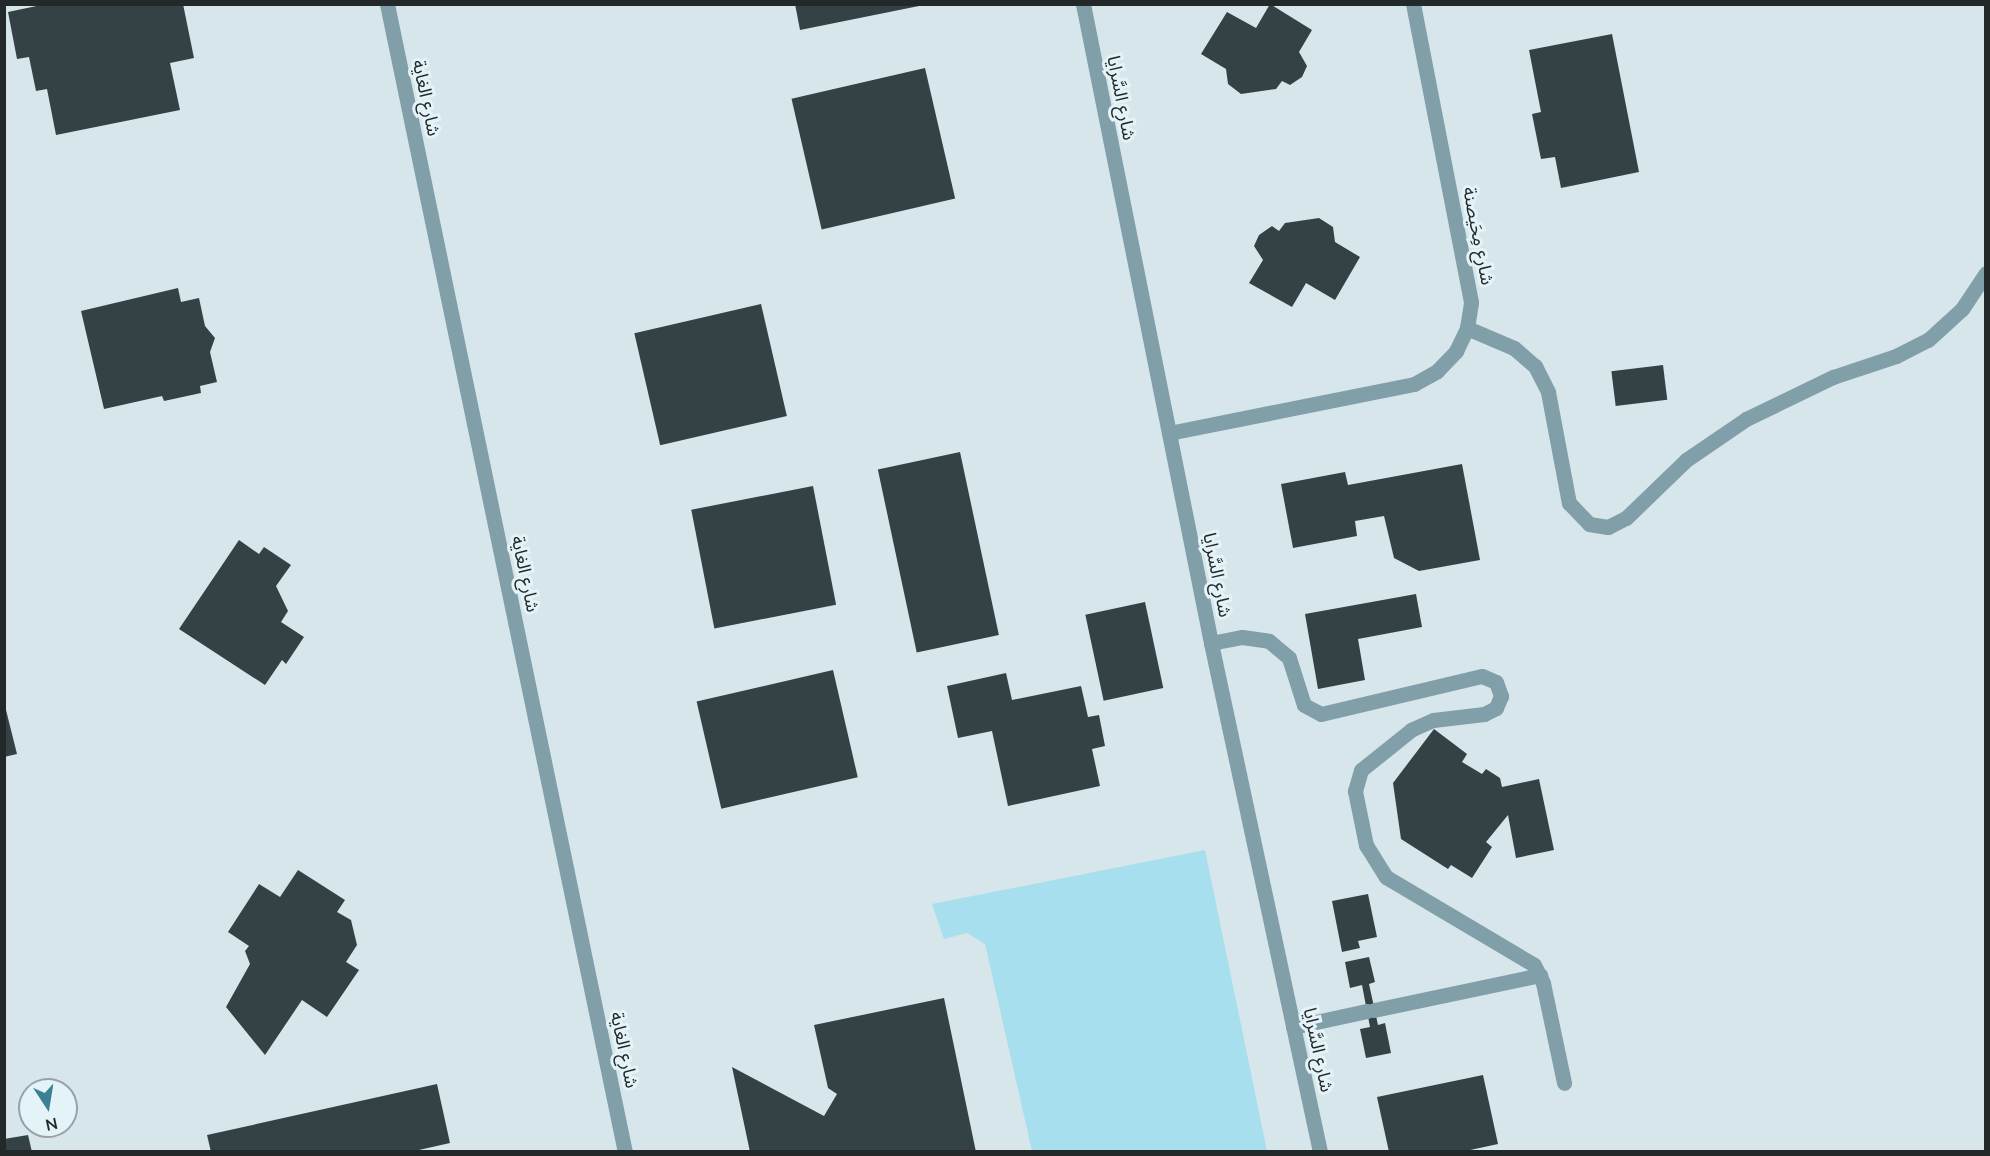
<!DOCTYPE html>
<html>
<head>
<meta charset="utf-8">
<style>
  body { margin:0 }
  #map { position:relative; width:1990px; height:1156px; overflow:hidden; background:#d6e6ea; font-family:"Nunito Sans","Noto Sans Arabic",sans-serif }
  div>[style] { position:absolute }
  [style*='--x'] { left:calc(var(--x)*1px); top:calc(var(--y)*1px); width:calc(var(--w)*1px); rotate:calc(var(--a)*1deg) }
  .green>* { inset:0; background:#a7dfee }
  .building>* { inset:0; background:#354245; transform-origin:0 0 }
  .service>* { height:15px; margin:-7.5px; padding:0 7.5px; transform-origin:7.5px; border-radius:7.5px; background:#809fa8 }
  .minor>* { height:15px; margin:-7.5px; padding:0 7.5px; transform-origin:7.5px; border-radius:7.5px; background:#809fa8 }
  span { translate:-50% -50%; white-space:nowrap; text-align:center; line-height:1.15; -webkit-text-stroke:6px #e3f3f7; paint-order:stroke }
  .street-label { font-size:18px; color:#23282a }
  .frame { position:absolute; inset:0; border:6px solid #23282a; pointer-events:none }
  .north { position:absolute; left:18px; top:1078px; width:60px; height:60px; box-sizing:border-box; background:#e3f3f7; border:2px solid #96a2a5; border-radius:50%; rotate:168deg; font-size:16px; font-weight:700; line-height:24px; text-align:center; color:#23282a }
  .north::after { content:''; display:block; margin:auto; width:21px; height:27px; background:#3d8091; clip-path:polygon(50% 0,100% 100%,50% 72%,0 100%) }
</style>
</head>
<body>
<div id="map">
  <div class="green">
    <div style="clip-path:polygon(1205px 850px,1267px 1151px,1032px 1151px,985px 944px,967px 933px,944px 939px,932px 904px)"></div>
  </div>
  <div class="building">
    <div style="clip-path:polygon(46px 4px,183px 4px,194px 58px,170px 63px,180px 110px,56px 135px,47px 89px,36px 91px,29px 57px,17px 59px,8px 12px)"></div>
    <div style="clip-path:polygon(795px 4px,919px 4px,919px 6px,800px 30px)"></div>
    <div style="clip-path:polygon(1270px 4px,1312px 30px,1299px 52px,1307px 66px,1302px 77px,1290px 85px,1282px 81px,1276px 89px,1241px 94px,1228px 84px,1226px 69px,1201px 54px,1227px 12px,1256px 28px)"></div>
    <div style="clip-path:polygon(1612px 34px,1639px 172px,1561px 188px,1555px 157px,1541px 159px,1532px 114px,1541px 112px,1529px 50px)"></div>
    <div style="left:925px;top:68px;width:134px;height:137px;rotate:77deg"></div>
    <div style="clip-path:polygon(1319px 218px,1333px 227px,1335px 242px,1360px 257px,1335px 300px,1306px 283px,1292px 307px,1249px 283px,1263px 260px,1254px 246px,1259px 235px,1272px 226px,1279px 231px,1285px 223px)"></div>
    <div style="clip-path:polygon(178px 288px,181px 302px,199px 298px,205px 326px,215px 338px,210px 352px,217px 382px,200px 386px,201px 393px,164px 401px,162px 396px,104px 409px,81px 311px)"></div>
    <div style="left:761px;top:304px;width:115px;height:130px;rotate:77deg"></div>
    <div style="left:1663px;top:365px;width:35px;height:52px;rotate:83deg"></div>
    <div style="left:960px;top:452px;width:187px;height:84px;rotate:78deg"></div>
    <div style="clip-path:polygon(1462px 464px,1480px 560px,1419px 571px,1394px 558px,1384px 516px,1355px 521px,1357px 536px,1293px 548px,1281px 484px,1345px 472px,1348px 485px)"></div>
    <div style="left:813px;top:486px;width:121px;height:124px;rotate:79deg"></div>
    <div style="clip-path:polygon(239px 540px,259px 554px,264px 547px,291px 565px,276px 586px,288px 611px,281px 622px,304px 637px,286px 664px,282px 660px,265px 685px,179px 629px)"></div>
    <div style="clip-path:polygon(1416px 594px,1422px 627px,1358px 639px,1365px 680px,1318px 689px,1305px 614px)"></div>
    <div style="left:1145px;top:602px;width:88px;height:61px;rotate:78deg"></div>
    <div style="left:833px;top:670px;width:110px;height:140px;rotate:77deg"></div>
    <div style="clip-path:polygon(1006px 673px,1012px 700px,1081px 686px,1088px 717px,1099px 715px,1105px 746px,1092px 749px,1100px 786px,1008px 806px,992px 731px,958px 738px,947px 686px)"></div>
    <div style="clip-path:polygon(4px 702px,17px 754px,4px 757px)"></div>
    <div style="clip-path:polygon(1434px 729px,1467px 754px,1462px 762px,1482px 774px,1486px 769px,1500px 778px,1502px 787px,1539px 779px,1554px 850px,1516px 858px,1508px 815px,1486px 842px,1492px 847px,1472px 878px,1451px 865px,1448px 869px,1401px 839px,1393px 783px)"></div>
    <div style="clip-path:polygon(298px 870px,345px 900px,337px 912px,351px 920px,357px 945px,346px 962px,359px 970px,327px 1017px,302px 1000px,265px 1055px,226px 1007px,250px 964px,245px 951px,249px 946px,228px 932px,259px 884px,280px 897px)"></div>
    <div style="clip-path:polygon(1368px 894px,1377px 937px,1358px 941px,1360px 948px,1342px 952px,1332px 901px)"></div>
    <div style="clip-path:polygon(1369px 957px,1375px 982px,1369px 984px,1378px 1025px,1385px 1023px,1391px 1053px,1366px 1058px,1360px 1029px,1370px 1027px,1362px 985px,1350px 988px,1345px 962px)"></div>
    <div style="clip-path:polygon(944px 998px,976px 1152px,750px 1152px,732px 1067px,824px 1116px,837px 1094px,828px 1088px,814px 1025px)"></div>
    <div style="clip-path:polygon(1483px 1075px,1498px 1144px,1461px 1152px,1389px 1152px,1377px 1097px)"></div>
    <div style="clip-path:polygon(437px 1084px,450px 1143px,410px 1152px,211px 1152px,207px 1135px)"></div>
    <div style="clip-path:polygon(28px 1135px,32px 1152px,4px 1152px,4px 1139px)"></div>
  </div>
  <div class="service">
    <div style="--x:1211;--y:643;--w:32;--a:-11"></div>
    <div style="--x:1242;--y:637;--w:27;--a:8"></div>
    <div style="--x:1269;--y:641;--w:26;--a:40"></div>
    <div style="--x:1289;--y:658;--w:49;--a:72.3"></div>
    <div style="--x:1304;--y:705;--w:19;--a:28"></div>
    <div style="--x:1321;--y:714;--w:165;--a:-13.3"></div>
    <div style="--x:1482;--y:676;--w:15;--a:23"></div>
    <div style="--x:1496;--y:682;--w:15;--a:70"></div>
    <div style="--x:1501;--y:696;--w:13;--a:113"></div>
    <div style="--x:1496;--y:708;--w:13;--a:153"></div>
    <div style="--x:1484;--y:714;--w:51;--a:173.3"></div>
    <div style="--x:1433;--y:720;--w:24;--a:156"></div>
    <div style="--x:1411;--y:730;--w:64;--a:141.3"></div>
    <div style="--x:1361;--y:770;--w:22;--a:106"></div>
    <div style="--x:1355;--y:791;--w:55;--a:78.5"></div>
    <div style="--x:1366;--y:845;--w:38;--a:58"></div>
    <div style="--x:1386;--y:877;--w:172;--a:30.7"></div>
    <div style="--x:1534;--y:965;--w:20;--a:63"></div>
    <div style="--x:1543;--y:983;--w:102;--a:78.1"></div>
    <div style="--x:1374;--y:1010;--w:170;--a:-11.9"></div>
    <div style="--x:1293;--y:1027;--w:76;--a:-12.2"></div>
  </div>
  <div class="minor">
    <div style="--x:387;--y:4;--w:1172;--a:78.29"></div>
    <div style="--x:1083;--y:4;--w:652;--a:78.67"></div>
    <div style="--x:1211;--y:643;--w:521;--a:77.91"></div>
    <div style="--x:1467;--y:328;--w:51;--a:23.1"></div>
    <div style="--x:1514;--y:348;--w:28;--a:41"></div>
    <div style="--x:1535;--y:366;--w:29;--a:63"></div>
    <div style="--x:1548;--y:392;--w:113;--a:79.3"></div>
    <div style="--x:1569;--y:503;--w:29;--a:46"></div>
    <div style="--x:1589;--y:524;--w:19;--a:9"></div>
    <div style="--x:1608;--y:527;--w:20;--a:-27"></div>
    <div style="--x:1626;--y:518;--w:83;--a:-44"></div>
    <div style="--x:1686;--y:460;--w:73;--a:-34.3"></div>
    <div style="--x:1746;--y:419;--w:97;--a:-25.8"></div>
    <div style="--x:1833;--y:377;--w:66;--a:-18.4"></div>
    <div style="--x:1896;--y:356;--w:36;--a:-27"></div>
    <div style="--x:1928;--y:340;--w:46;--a:-42.4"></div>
    <div style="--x:1962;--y:309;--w:43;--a:-56.3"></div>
    <div style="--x:1169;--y:433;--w:250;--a:-11.3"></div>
    <div style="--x:1414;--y:384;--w:26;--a:-29"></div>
    <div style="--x:1437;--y:371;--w:28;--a:-46"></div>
    <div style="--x:1456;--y:351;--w:25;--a:-64"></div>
    <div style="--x:1467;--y:328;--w:26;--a:-81"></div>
    <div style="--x:1471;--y:302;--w:304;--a:-101"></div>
  </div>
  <div class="street-label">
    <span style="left:426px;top:98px;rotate:78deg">شارع الغاية</span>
    <span style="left:1121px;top:98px;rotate:79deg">شارع السَّرايا</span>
    <span style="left:1478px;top:236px;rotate:79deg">شارع مِحَيصنة</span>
    <span style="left:525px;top:574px;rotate:78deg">شارع الغاية</span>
    <span style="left:1217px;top:575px;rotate:79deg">شارع السَّرايا</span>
    <span style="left:624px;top:1050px;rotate:78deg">شارع الغاية</span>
    <span style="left:1318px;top:1050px;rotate:78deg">شارع السَّرايا</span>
  </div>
  <div class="frame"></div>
  <div class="north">N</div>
</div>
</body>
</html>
